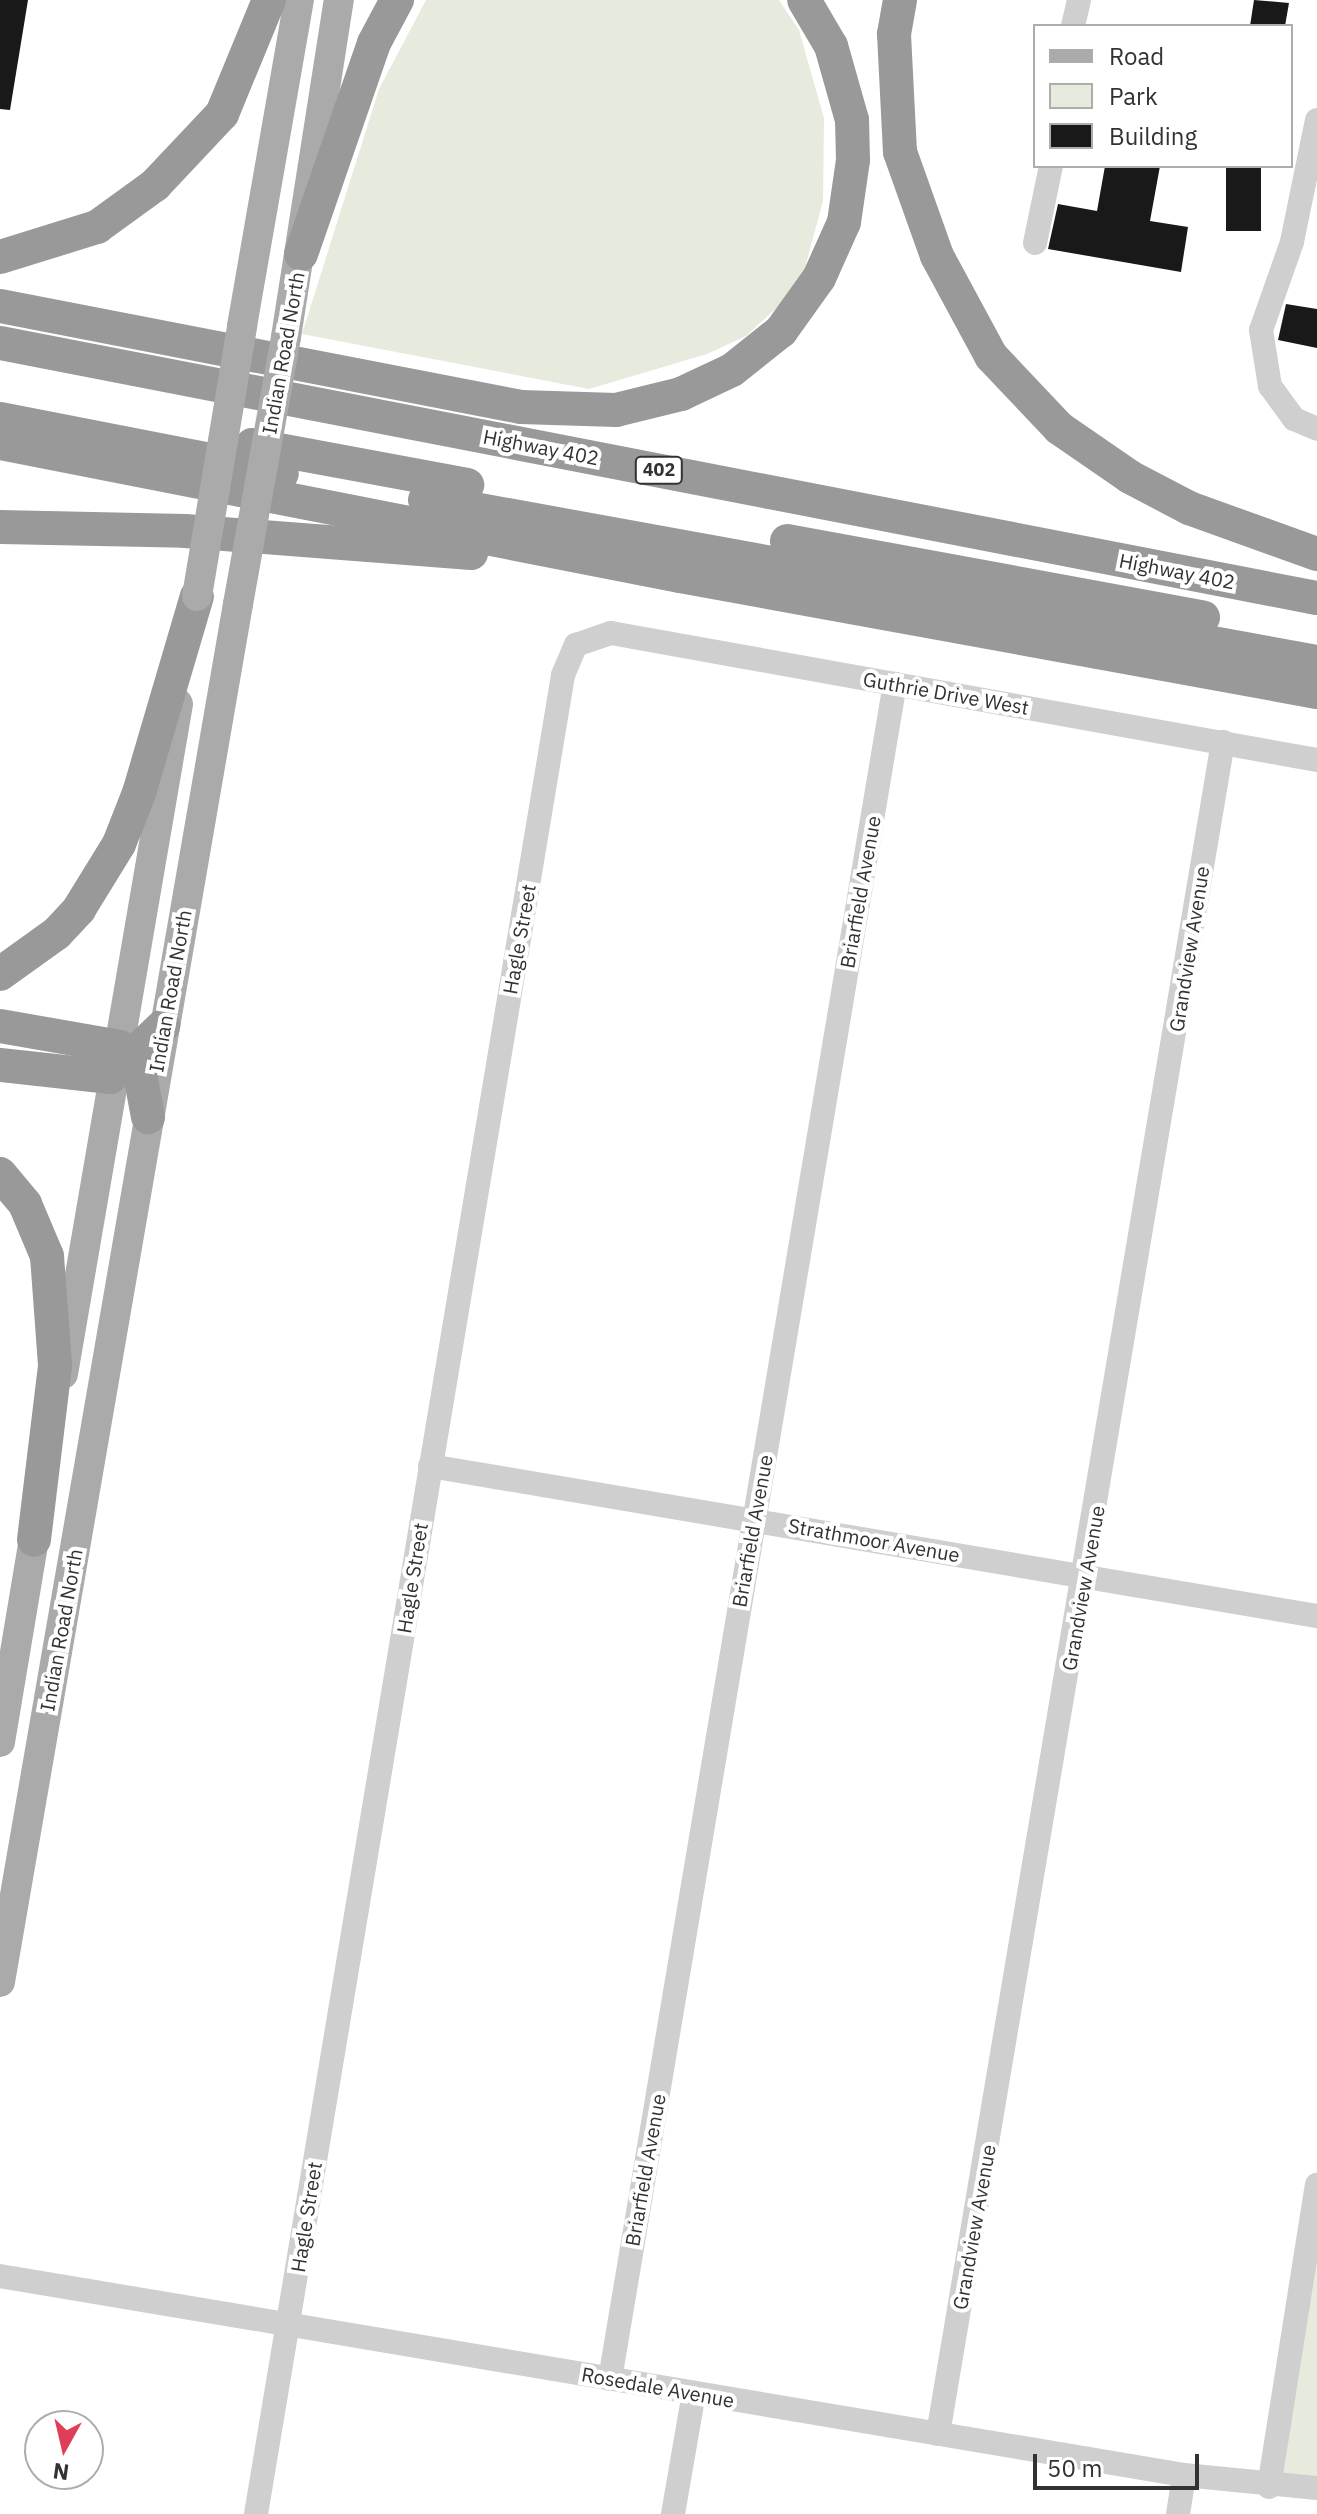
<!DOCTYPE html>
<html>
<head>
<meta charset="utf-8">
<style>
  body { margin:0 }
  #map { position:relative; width:1317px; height:2514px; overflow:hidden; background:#fff; font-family:"IBM Plex Sans",sans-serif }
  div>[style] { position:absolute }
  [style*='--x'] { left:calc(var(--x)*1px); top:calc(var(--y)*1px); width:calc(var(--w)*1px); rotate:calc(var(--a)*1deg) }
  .green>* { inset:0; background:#e6ebde }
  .building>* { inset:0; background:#191919; transform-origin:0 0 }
  .minor>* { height:24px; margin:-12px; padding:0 12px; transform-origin:12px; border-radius:12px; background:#cfcfcf }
  .major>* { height:30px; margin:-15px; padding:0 15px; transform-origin:15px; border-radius:15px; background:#aaa }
  .highway>* { height:34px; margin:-17px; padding:0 17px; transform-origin:17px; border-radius:17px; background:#999 }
  .major-bridge>* { height:30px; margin:-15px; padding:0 15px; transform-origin:15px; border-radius:15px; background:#aaa }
  span { translate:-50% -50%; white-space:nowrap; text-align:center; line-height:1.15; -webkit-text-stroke:8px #fff; paint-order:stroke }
  .shield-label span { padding:2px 6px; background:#fff; border:2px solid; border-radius:6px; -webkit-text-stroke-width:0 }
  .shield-label { font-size:18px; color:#323232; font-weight:700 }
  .street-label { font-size:20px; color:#323232 }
  .legend { position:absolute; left:1033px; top:24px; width:260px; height:144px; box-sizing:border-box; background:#fff; border:2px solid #adadad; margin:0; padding:10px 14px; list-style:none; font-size:24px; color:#323232 }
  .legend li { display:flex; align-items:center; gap:16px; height:40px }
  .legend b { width:40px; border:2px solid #adadad }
  .north { position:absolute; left:24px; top:2410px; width:80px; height:80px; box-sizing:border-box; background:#fff; border:2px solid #adadad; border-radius:50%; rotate:188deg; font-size:22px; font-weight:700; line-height:32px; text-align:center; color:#323232 }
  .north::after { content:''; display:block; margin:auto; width:28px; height:36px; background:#df3e58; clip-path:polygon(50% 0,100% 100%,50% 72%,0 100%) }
  .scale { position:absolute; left:1033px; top:2454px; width:166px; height:36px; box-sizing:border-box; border:4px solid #323232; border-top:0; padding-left:10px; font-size:24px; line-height:28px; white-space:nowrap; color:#323232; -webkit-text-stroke:6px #fff; paint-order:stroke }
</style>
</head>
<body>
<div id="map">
  <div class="green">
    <div style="clip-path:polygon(426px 0,779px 0,799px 30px,824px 118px,823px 201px,800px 286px,746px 336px,707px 354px,589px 389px,302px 334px,379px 89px)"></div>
    <div style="clip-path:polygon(1317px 2219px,1317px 2484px,1277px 2481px)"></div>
  </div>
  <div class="building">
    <div style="clip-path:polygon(0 0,28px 0,10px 110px,0 109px)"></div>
    <div style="clip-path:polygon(1254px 0,1289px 3px,1285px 26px,1250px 26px)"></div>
    <div style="clip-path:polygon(1105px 166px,1160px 166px,1150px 221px,1188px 227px,1181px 272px,1048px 249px,1058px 204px,1097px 211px)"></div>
    <div style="left:1226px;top:166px;width:35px;height:65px"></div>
    <div style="clip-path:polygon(1286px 304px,1317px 309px,1317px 348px,1278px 340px)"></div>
  </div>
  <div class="minor">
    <div style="--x:1073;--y:26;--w:27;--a:-77"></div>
    <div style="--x:1317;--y:120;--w:125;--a:101.6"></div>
    <div style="--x:1292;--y:242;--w:93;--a:109.4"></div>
    <div style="--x:1261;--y:330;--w:57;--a:80.9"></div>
    <div style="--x:1270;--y:386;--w:41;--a:54"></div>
    <div style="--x:1294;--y:419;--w:25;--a:23"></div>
    <div style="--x:1035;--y:243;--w:79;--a:-78.3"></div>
    <div style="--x:430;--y:1466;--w:900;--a:9.6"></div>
    <div style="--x:0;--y:2276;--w:1201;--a:9.54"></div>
    <div style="--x:1184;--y:2475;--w:134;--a:5.6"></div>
    <div style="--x:610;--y:2379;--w:1719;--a:-80.46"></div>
    <div style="--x:938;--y:2434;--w:1716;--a:-80.44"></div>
    <div style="--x:1269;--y:2487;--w:306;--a:-81"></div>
    <div style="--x:256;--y:2514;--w:1864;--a:-80.52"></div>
    <div style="--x:563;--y:675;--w:33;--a:-67"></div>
    <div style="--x:576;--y:645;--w:37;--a:-19"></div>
    <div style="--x:611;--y:633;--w:717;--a:10.2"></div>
    <div style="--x:673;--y:2514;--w:123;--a:-80.2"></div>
    <div style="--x:1178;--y:2514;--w:39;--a:-81"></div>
  </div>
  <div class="major">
    <div style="--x:242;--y:326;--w:331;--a:-80.1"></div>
    <div style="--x:286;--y:337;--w:341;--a:-81.1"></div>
    <div style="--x:63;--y:1374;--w:680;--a:-80.26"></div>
    <div style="--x:0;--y:1742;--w:229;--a:-80.5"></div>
    <div style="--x:0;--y:1982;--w:1398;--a:-80.2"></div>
  </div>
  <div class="highway">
    <div style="--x:900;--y:0;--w:35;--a:100"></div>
    <div style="--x:894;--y:34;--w:118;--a:87.1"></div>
    <div style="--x:900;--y:152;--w:110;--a:70.4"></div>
    <div style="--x:937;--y:256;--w:114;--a:61.6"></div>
    <div style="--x:991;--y:356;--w:99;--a:46.6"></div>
    <div style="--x:1059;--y:428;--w:86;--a:34.6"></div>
    <div style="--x:1130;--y:477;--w:67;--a:27.7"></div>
    <div style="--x:1189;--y:508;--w:136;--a:19.8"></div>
    <div style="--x:301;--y:254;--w:223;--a:-70.9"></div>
    <div style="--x:374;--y:43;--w:49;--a:-61.9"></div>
    <div style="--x:0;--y:257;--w:102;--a:-17.2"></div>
    <div style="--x:97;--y:227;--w:72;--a:-35.9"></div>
    <div style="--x:155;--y:185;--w:98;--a:-46.7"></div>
    <div style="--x:222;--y:114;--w:123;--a:-67.6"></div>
    <div style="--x:0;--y:306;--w:531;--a:10.97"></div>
    <div style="--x:521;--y:407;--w:95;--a:1.8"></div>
    <div style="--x:616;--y:410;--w:67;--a:-13.8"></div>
    <div style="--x:681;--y:394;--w:56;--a:-25.2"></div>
    <div style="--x:732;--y:370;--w:63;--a:-38.5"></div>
    <div style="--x:781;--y:331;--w:65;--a:-54.4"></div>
    <div style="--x:819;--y:278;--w:61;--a:-65.9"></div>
    <div style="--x:844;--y:222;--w:63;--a:-81.7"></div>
    <div style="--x:853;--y:160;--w:40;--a:-91.4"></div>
    <div style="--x:852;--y:120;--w:77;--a:-105.8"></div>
    <div style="--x:831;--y:46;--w:53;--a:-120.4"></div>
    <div style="--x:0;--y:343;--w:1341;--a:10.96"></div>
    <div style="--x:0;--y:419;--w:287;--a:11"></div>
    <div style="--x:0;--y:443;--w:693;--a:11.07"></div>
    <div style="--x:680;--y:576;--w:647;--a:10.32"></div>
    <div style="--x:252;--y:445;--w:219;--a:10.5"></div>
    <div style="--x:425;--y:500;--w:907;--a:10.29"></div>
    <div style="--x:0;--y:527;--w:185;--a:1.2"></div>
    <div style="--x:185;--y:531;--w:287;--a:4.4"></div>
    <div style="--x:787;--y:541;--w:423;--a:10.4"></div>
    <div style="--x:0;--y:974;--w:70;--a:-35.7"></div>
    <div style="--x:57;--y:933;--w:33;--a:-47"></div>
    <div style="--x:79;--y:909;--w:76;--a:-58.4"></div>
    <div style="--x:119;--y:844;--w:55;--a:-68.6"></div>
    <div style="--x:139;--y:793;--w:205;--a:-73.6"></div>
    <div style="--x:0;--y:1026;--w:122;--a:9.9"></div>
    <div style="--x:120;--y:1047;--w:34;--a:53"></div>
    <div style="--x:140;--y:1074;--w:44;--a:79.5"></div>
    <div style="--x:0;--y:1065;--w:111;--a:6.2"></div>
    <div style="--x:110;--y:1077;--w:74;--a:-43.9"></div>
    <div style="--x:0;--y:1174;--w:39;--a:50"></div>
    <div style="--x:25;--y:1204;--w:56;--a:67.1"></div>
    <div style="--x:47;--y:1256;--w:110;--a:85.8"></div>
    <div style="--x:55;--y:1366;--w:175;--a:96.9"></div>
  </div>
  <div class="major-bridge">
    <div style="--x:197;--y:596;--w:274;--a:-80.5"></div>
    <div style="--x:238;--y:604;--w:271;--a:-79.8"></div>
  </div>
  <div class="shield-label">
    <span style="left:659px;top:470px">402</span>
  </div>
  <div class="street-label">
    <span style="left:283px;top:353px;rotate:-80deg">Indian Road North</span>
    <span style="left:541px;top:447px;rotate:11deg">Highway 402</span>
    <span style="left:1177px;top:571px;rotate:11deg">Highway 402</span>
    <span style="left:946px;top:693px;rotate:10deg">Guthrie Drive West</span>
    <span style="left:860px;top:892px;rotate:-80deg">Briarfield Avenue</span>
    <span style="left:519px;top:939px;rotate:-80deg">Hagle Street</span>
    <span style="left:1189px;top:949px;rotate:-81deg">Grandview Avenue</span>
    <span style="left:170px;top:991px;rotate:-80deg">Indian Road North</span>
    <span style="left:752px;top:1531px;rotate:-80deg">Briarfield Avenue</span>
    <span style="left:874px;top:1540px;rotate:10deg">Strathmoor Avenue</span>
    <span style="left:412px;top:1578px;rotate:-81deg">Hagle Street</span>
    <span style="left:1083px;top:1588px;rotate:-80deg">Grandview Avenue</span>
    <span style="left:61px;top:1630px;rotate:-80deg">Indian Road North</span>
    <span style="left:645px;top:2170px;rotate:-80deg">Briarfield Avenue</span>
    <span style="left:306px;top:2217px;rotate:-81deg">Hagle Street</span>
    <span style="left:974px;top:2227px;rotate:-80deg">Grandview Avenue</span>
    <span style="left:658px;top:2387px;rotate:10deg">Rosedale Avenue</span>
  </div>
  <ul class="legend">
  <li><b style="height:10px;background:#aaa"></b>Road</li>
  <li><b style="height:22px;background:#e6ebde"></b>Park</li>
  <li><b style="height:22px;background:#191919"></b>Building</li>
  </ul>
  <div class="north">N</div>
  <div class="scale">50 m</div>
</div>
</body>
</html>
